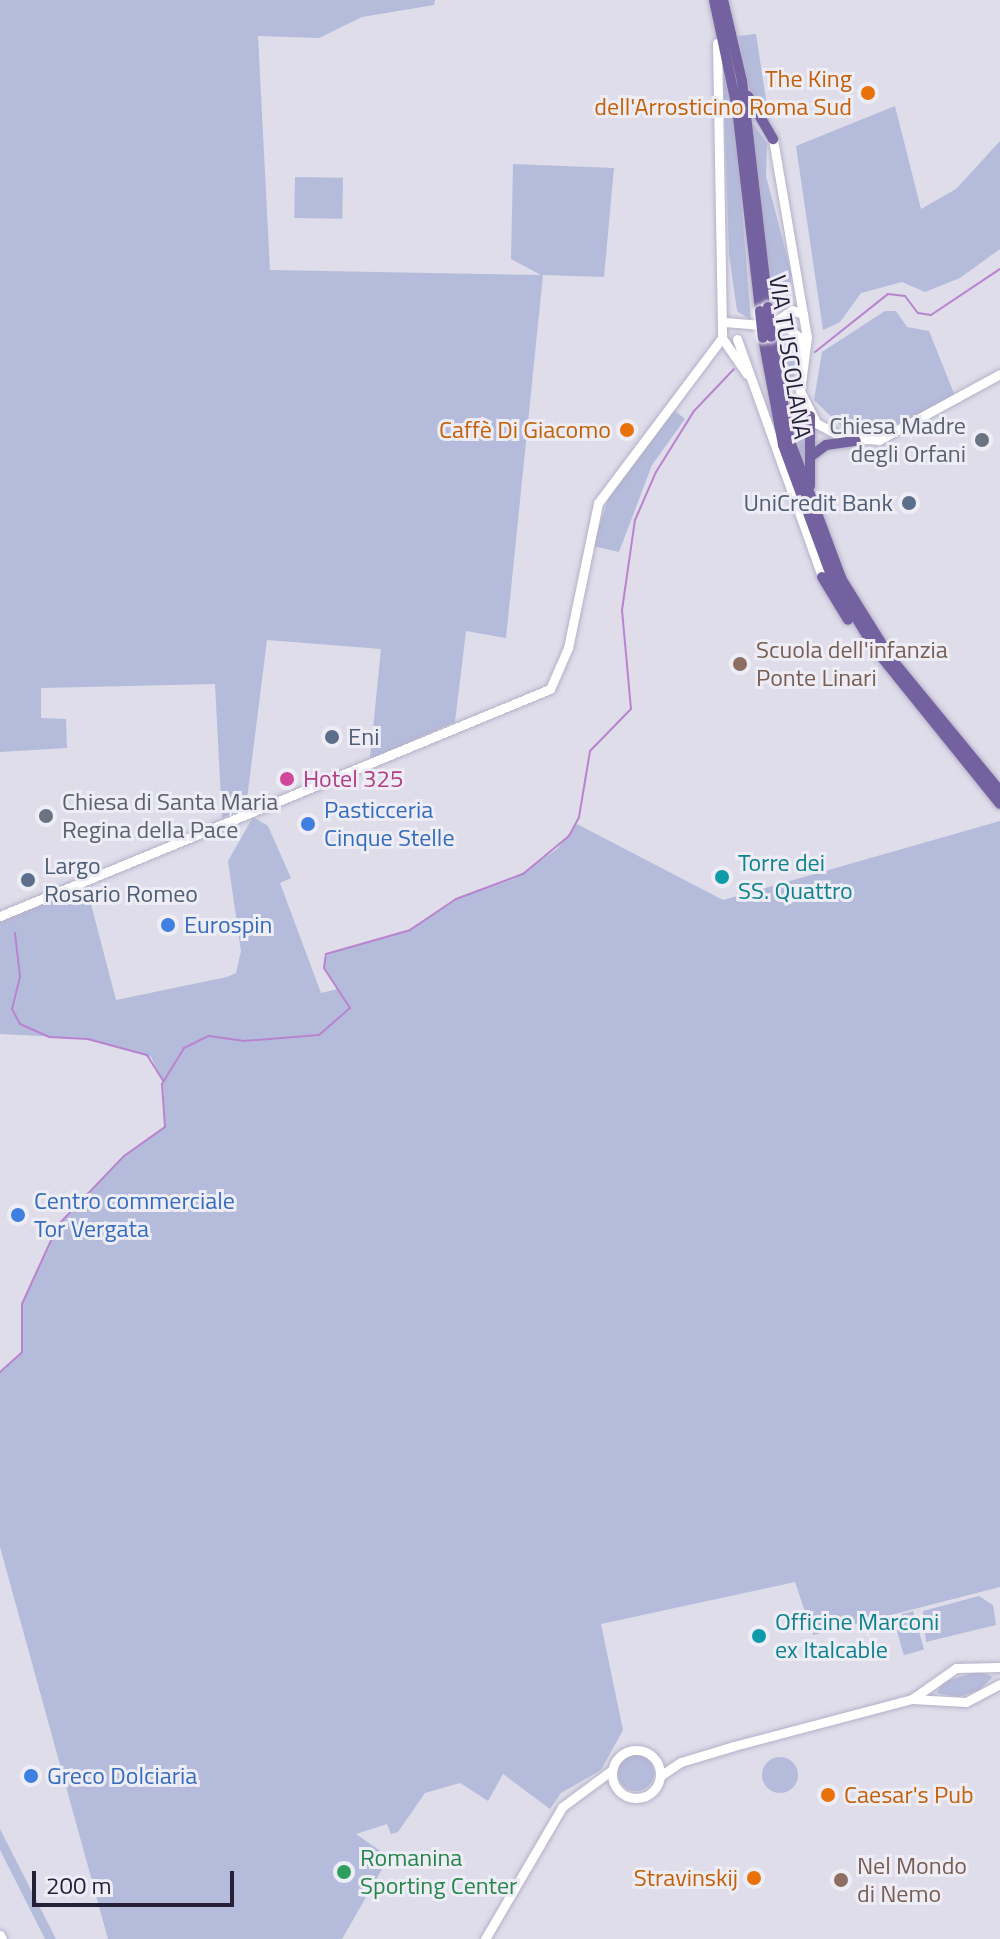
<!DOCTYPE html>
<html>
<head>
<meta charset="utf-8">
<style>
  body { margin:0 }
  #map { position:relative; width:1000px; height:1939px; overflow:hidden; background:#dedde9; font-family:"Titillium Web",sans-serif }
  div>[style] { position:absolute }
  [style*='--x'] { left:calc(var(--x)*1px); top:calc(var(--y)*1px); width:calc(var(--w)*1px); rotate:calc(var(--a)*1deg) }
  .green>* { inset:0; background:#b5bcdb; transform-origin:0 0 }
  .round { border-radius:50% }
  .stream>* { height:2px; margin:-1px; padding:0 1px; transform-origin:1px; border-radius:1px; background:#b984cf }
  .roads { filter:drop-shadow(0 0 2px #b5b0c9) drop-shadow(0 0 2px #b5b0c9) }
  .secondary>* { height:9px; margin:-4.5px; padding:0 4.5px; transform-origin:4.5px; border-radius:4.5px; background:#fff }
  .secondary>.ring { margin:-4.5px; padding:0; box-sizing:content-box; background:none; border:9px solid #fff; border-radius:50% }
  .primary>* { height:10px; margin:-5px; padding:0 5px; transform-origin:5px; border-radius:5px; background:#74619f }
  .bridges { filter:drop-shadow(0 0 2px #fff) drop-shadow(0 0 2px #fff) }
  .primary-bridge>* { height:10px; margin:-5px; padding:0 5px; transform-origin:5px; border-radius:5px; background:#74619f }
  .dots>* { width:22px; height:22px; translate:-50% -50%; box-sizing:border-box; border:4px solid #eeedf6; border-radius:50% }
  span { translate:-50% -50%; white-space:nowrap; text-align:center; line-height:1.15; -webkit-text-stroke:6px #eeedf6; paint-order:stroke }
  .food-label { font-size:24px; color:#c56008 }
  .right { translate:-100% -50%; text-align:right }
  .left { translate:0 -50%; text-align:left }
  .street-label { font-size:24px; color:#261f38 }
  .worship-label { font-size:24px; color:#5b616d }
  .service-label { font-size:24px; color:#4e5e75 }
  .education-label { font-size:24px; color:#785e54 }
  .hotel-label { font-size:24px; color:#b23c85 }
  .shop-label { font-size:24px; color:#366cbe }
  .culture-label { font-size:24px; color:#0d838f }
  .leisure-label { font-size:24px; color:#27864d }
  .scale { position:absolute; left:32px; top:1871px; width:202px; height:36px; box-sizing:border-box; border:4px solid #261f38; border-top:0; padding-left:10px; font-size:24px; line-height:28px; white-space:nowrap; color:#261f38; -webkit-text-stroke:6px #eeedf6; paint-order:stroke }
</style>
</head>
<body>
<div id="map">
  <div class="green">
    <div style="clip-path:polygon(0 0,435px 0,434px 5px,362px 17px,319px 38px,258px 36px,270px 270px,541px 275px,511px 259px,513px 164px,614px 168px,604px 277px,543px 275px,506px 638px,466px 631px,455px 722px,370px 759px,381px 649px,267px 640px,246px 807px,222px 818px,215px 684px,41px 688px,41px 718px,66px 719px,67px 748px,0 752px)"></div>
    <div style="clip-path:polygon(756px 34px,770px 126px,748px 86px,738px 36px)"></div>
    <div style="clip-path:polygon(723px 64px,734px 109px,751px 320px,737px 311px,729px 254px)"></div>
    <div style="clip-path:polygon(895px 106px,921px 209px,956px 189px,1000px 141px,1000px 249px,960px 278px,925px 292px,902px 282px,861px 293px,840px 322px,823px 330px,796px 146px)"></div>
    <div style="clip-path:polygon(751px 121px,767px 143px,766px 176px,792px 275px,786px 308px,772px 314px)"></div>
    <div style="left:295px;top:177px;width:48px;height:41px;rotate:1deg"></div>
    <div style="clip-path:polygon(885px 311px,896px 311px,907px 327px,929px 331px,955px 396px,921px 417px,889px 426px,841px 426px,814px 400px,822px 352px)"></div>
    <div style="clip-path:polygon(773px 328px,798px 344px,792px 393px,807px 429px,804px 472px)"></div>
    <div style="clip-path:polygon(674px 410px,685px 419px,652px 465px,619px 552px,593px 546px,609px 496px)"></div>
    <div style="clip-path:polygon(253px 817px,268px 826px,291px 878px,280px 883px,321px 993px,338px 989px,324px 966px,328px 953px,405px 932px,456px 899px,514px 879px,557px 849px,577px 824px,723px 900px,1000px 821px,1000px 1587px,813px 1635px,795px 1582px,601px 1624px,623px 1730px,601px 1770px,561px 1793px,550px 1809px,503px 1774px,488px 1801px,460px 1783px,425px 1793px,398px 1832px,391px 1834px,387px 1824px,356px 1834px,389px 1857px,342px 1939px,108px 1939px,0 1547px,0 1372px,22px 1352px,22px 1304px,58px 1225px,124px 1156px,165px 1127px,163px 1082px,151px 1057px,80px 1038px,0 1034px,0 922px,86px 885px,116px 1000px,227px 977px,236px 973px,241px 951px,228px 861px)"></div>
    <div style="clip-path:polygon(979px 1596px,993px 1605px,996px 1625px,926px 1642px,923px 1611px)"></div>
    <div style="left:913px;top:1611px;width:40px;height:21px;rotate:74deg"></div>
    <div style="clip-path:polygon(979px 1671px,993px 1677px,978px 1691px,957px 1697px,937px 1693px,943px 1682px)"></div>
    <div class="round" style="left:618px;top:1755px;width:36px;height:36px"></div>
    <div class="round" style="left:762px;top:1757px;width:36px;height:36px"></div>
    <div style="clip-path:polygon(0 1829px,56px 1939px,45px 1939px,0 1850px)"></div>
  </div>
  <div class="stream">
    <div style="--x:815;--y:352;--w:93;--a:-38.5"></div>
    <div style="--x:888;--y:294;--w:17;--a:7"></div>
    <div style="--x:905;--y:296;--w:21;--a:53"></div>
    <div style="--x:918;--y:313;--w:13;--a:9"></div>
    <div style="--x:931;--y:315;--w:83;--a:-33.7"></div>
    <div style="--x:15;--y:933;--w:44;--a:83.5"></div>
    <div style="--x:20;--y:977;--w:33;--a:104"></div>
    <div style="--x:12;--y:1009;--w:17;--a:62"></div>
    <div style="--x:20;--y:1024;--w:32;--a:24"></div>
    <div style="--x:49;--y:1037;--w:39;--a:3"></div>
    <div style="--x:88;--y:1039;--w:61;--a:15.2"></div>
    <div style="--x:147;--y:1055;--w:31;--a:58"></div>
    <div style="--x:0;--y:1372;--w:30;--a:-42"></div>
    <div style="--x:22;--y:1352;--w:48;--a:-90"></div>
    <div style="--x:22;--y:1304;--w:87;--a:-65.5"></div>
    <div style="--x:58;--y:1225;--w:95;--a:-46.3"></div>
    <div style="--x:124;--y:1156;--w:50;--a:-35.3"></div>
    <div style="--x:165;--y:1127;--w:43;--a:-94"></div>
    <div style="--x:162;--y:1084;--w:42;--a:-58.6"></div>
    <div style="--x:184;--y:1048;--w:28;--a:-26"></div>
    <div style="--x:209;--y:1036;--w:34;--a:8"></div>
    <div style="--x:243;--y:1041;--w:76;--a:-4.5"></div>
    <div style="--x:319;--y:1035;--w:41;--a:-41.1"></div>
    <div style="--x:350;--y:1008;--w:48;--a:-123"></div>
    <div style="--x:324;--y:968;--w:14;--a:-82"></div>
    <div style="--x:326;--y:954;--w:87;--a:-15.9"></div>
    <div style="--x:410;--y:930;--w:55;--a:-34"></div>
    <div style="--x:456;--y:899;--w:72;--a:-20.5"></div>
    <div style="--x:523;--y:874;--w:60;--a:-39.6"></div>
    <div style="--x:569;--y:836;--w:21;--a:-62"></div>
    <div style="--x:579;--y:817;--w:67;--a:-80.5"></div>
    <div style="--x:590;--y:751;--w:59;--a:-45.7"></div>
    <div style="--x:631;--y:709;--w:99;--a:-95.2"></div>
    <div style="--x:622;--y:610;--w:91;--a:-81.8"></div>
    <div style="--x:635;--y:520;--w:52;--a:-66.4"></div>
    <div style="--x:656;--y:472;--w:72;--a:-58.1"></div>
    <div style="--x:694;--y:411;--w:58;--a:-46.4"></div>
  </div>
  <div class="roads">
    <div class="secondary">
      <div style="--x:717;--y:43;--w:295;--a:89"></div>
      <div style="--x:722;--y:338;--w:44;--a:55.2"></div>
      <div style="--x:773;--y:139;--w:201;--a:80.3"></div>
      <div style="--x:807;--y:337;--w:54;--a:97.4"></div>
      <div style="--x:800;--y:391;--w:36;--a:63"></div>
      <div style="--x:816;--y:423;--w:32;--a:28"></div>
      <div style="--x:844;--y:438;--w:35;--a:3"></div>
      <div style="--x:879;--y:440;--w:138;--a:-28.6"></div>
      <div style="--x:724;--y:322;--w:63;--a:4.5"></div>
      <div style="--x:787;--y:327;--w:17;--a:40"></div>
      <div style="--x:800;--y:338;--w:15;--a:82"></div>
      <div style="--x:773;--y:323;--w:23;--a:-34"></div>
      <div style="--x:792;--y:310;--w:12;--a:20"></div>
      <div style="--x:737;--y:339;--w:253;--a:70.3"></div>
      <div style="--x:0;--y:916;--w:595;--a:-22.43"></div>
      <div style="--x:550;--y:689;--w:45;--a:-66.3"></div>
      <div style="--x:568;--y:648;--w:148;--a:-78.3"></div>
      <div style="--x:598;--y:503;--w:206;--a:-53.1"></div>
      <div style="--x:912;--y:1699;--w:54;--a:-35.2"></div>
      <div style="--x:956;--y:1668;--w:44;--a:-1.3"></div>
      <div class="ring" style="left:612px;top:1750px;width:39px;height:39px"></div>
      <div style="--x:660;--y:1776;--w:25;--a:-34"></div>
      <div style="--x:681;--y:1762;--w:55;--a:-16.8"></div>
      <div style="--x:734;--y:1746;--w:184;--a:-14.8"></div>
      <div style="--x:912;--y:1699;--w:54;--a:3.2"></div>
      <div style="--x:966;--y:1702;--w:38;--a:-28"></div>
      <div style="--x:0;--y:1935;--w:4;--a:63"></div>
      <div style="--x:485;--y:1939;--w:153;--a:-59.7"></div>
      <div style="--x:562;--y:1807;--w:62;--a:-36.5"></div>
    </div>
    <div class="primary">
      <div style="--x:714;--y:0;--w:110;--a:78"></div>
      <div style="--x:737;--y:108;--w:204;--a:83.5"></div>
      <div style="--x:723;--y:0;--w:83;--a:76.8"></div>
      <div style="--x:742;--y:81;--w:227;--a:83.4"></div>
      <div style="--x:748;--y:96;--w:50;--a:59.8"></div>
      <div style="--x:771;--y:337;--w:106;--a:79.6"></div>
      <div style="--x:790;--y:441;--w:148;--a:69.5"></div>
      <div style="--x:842;--y:580;--w:91;--a:58.1"></div>
      <div style="--x:890;--y:657;--w:173;--a:50.6"></div>
      <div style="--x:763;--y:338;--w:109;--a:79.4"></div>
      <div style="--x:783;--y:445;--w:142;--a:69.8"></div>
      <div style="--x:832;--y:578;--w:83;--a:58.8"></div>
      <div style="--x:875;--y:649;--w:199;--a:51.1"></div>
      <div style="--x:810;--y:457;--w:20;--a:-37"></div>
      <div style="--x:826;--y:445;--w:30;--a:-8"></div>
      <div style="--x:810;--y:486;--w:70;--a:-90"></div>
      <div style="--x:822;--y:577;--w:50;--a:58.8"></div>
    </div>
  </div>
  <div class="bridges">
    <div class="primary-bridge">
      <div style="--x:768;--y:307;--w:30;--a:84"></div>
      <div style="--x:760;--y:311;--w:27;--a:84"></div>
    </div>
  </div>
  <div class="dots">
    <div style="left:868px;top:93px;background:#e8710a"></div>
    <div style="left:627px;top:430px;background:#e8710a"></div>
    <div style="left:982px;top:440px;background:#6b7280"></div>
    <div style="left:909px;top:503px;background:#5c6f8a"></div>
    <div style="left:740px;top:664px;background:#8d6e63"></div>
    <div style="left:332px;top:737px;background:#5c6f8a"></div>
    <div style="left:287px;top:779px;background:#d1479c"></div>
    <div style="left:46px;top:816px;background:#6b7280"></div>
    <div style="left:308px;top:824px;background:#3f7fe0"></div>
    <div style="left:722px;top:877px;background:#0f9aa8"></div>
    <div style="left:28px;top:880px;background:#5c6f8a"></div>
    <div style="left:168px;top:925px;background:#3f7fe0"></div>
    <div style="left:18px;top:1215px;background:#3f7fe0"></div>
    <div style="left:759px;top:1636px;background:#0f9aa8"></div>
    <div style="left:31px;top:1776px;background:#3f7fe0"></div>
    <div style="left:828px;top:1795px;background:#e8710a"></div>
    <div style="left:344px;top:1872px;background:#2e9e5b"></div>
    <div style="left:754px;top:1878px;background:#e8710a"></div>
    <div style="left:841px;top:1880px;background:#8d6e63"></div>
  </div>
  <div class="food-label">
    <span class="right" style="left:852px;top:93px">The King<br>dell'Arrosticino Roma Sud</span>
    <span class="right" style="left:611px;top:430px">Caffè Di Giacomo</span>
    <span class="left" style="left:844px;top:1795px">Caesar's Pub</span>
    <span class="right" style="left:738px;top:1878px">Stravinskij</span>
  </div>
  <div class="street-label">
    <span style="left:790px;top:357px;rotate:81deg">VIA TUSCOLANA</span>
  </div>
  <div class="worship-label">
    <span class="right" style="left:966px;top:440px">Chiesa Madre<br>degli Orfani</span>
    <span class="left" style="left:62px;top:816px">Chiesa di Santa Maria<br>Regina della Pace</span>
  </div>
  <div class="service-label">
    <span class="right" style="left:893px;top:503px">UniCredit Bank</span>
    <span class="left" style="left:348px;top:737px">Eni</span>
    <span class="left" style="left:44px;top:880px">Largo<br>Rosario Romeo</span>
  </div>
  <div class="education-label">
    <span class="left" style="left:756px;top:664px">Scuola dell'infanzia<br>Ponte Linari</span>
    <span class="left" style="left:857px;top:1880px">Nel Mondo<br>di Nemo</span>
  </div>
  <div class="hotel-label">
    <span class="left" style="left:303px;top:779px">Hotel 325</span>
  </div>
  <div class="shop-label">
    <span class="left" style="left:324px;top:824px">Pasticceria<br>Cinque Stelle</span>
    <span class="left" style="left:184px;top:925px">Eurospin</span>
    <span class="left" style="left:34px;top:1215px">Centro commerciale<br>Tor Vergata</span>
    <span class="left" style="left:47px;top:1776px">Greco Dolciaria</span>
  </div>
  <div class="culture-label">
    <span class="left" style="left:738px;top:877px">Torre dei<br>SS. Quattro</span>
    <span class="left" style="left:775px;top:1636px">Officine Marconi<br>ex Italcable</span>
  </div>
  <div class="leisure-label">
    <span class="left" style="left:360px;top:1872px">Romanina<br>Sporting Center</span>
  </div>
  <div class="scale">200 m</div>
</div>
</body>
</html>
